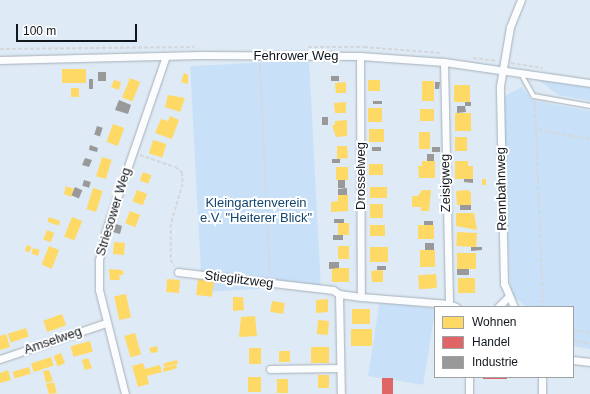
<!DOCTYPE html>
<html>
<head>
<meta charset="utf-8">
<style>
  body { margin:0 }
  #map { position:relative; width:590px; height:394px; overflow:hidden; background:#deeaf5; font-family:Arial,sans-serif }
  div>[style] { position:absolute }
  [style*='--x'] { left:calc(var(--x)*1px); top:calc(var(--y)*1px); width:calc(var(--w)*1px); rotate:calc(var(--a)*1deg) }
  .green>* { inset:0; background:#c9e1f8; transform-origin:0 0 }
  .homes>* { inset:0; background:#ffd966; transform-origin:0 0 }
  .shops>* { inset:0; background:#e06666; transform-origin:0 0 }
  .industry>* { inset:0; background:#999; transform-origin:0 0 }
  .path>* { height:1.5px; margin-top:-0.75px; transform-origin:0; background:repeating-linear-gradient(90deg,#d4d7db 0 4px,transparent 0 6px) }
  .roads { filter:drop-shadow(0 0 1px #a7b0b8) drop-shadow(0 0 1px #a7b0b8) }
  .service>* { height:3.5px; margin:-1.75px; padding:0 1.75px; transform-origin:1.75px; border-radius:1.75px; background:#fafcfe }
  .minor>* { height:7px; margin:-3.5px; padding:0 3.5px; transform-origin:3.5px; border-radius:3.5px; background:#fafcfe }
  span { translate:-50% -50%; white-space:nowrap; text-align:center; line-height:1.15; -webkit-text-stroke:4px #fff; paint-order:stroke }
  .street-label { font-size:13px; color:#10171e }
  .park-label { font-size:13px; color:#14456f }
  .legend { position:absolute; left:434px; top:306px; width:140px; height:72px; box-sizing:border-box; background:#fff; border:1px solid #9fa2a5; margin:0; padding:5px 7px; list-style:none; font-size:12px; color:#10171e }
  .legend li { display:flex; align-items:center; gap:8px; height:20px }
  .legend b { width:20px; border:1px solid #9fa2a5 }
  .scale { position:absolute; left:16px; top:24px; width:121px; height:18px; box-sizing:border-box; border:2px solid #10171e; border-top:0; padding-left:5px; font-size:12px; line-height:14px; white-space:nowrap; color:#10171e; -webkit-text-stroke:3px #fff; paint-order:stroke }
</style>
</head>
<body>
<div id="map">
  <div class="green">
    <div style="left:309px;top:60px;width:226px;height:119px;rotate:87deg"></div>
    <div style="clip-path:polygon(539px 80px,590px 87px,590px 101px,558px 95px)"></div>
    <div style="clip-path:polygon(522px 87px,531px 99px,541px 102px,590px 111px,590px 349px,573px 346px,573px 307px,526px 307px,513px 295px,510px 284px,503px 97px)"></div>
    <div style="left:380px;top:300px;width:56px;height:77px;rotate:9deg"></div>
  </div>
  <div class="homes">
    <div style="left:62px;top:69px;width:24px;height:14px"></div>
    <div style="clip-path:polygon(184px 73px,188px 75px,188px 84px,181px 82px)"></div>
    <div style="left:130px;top:78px;width:11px;height:21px;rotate:22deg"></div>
    <div style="clip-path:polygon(114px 80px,121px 82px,119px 90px,111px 87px)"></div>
    <div style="left:368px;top:80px;width:12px;height:11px"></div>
    <div style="left:422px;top:81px;width:12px;height:20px"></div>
    <div style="clip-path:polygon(346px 82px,346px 93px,336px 93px,335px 83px)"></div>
    <div style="left:454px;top:85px;width:16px;height:17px"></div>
    <div style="left:71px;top:88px;width:8px;height:9px"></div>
    <div style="clip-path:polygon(168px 95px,185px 98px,180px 112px,165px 107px)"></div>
    <div style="clip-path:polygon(346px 102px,346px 113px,335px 113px,334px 103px)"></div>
    <div style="left:382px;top:108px;width:14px;height:14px;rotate:90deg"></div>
    <div style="left:420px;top:109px;width:14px;height:12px"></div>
    <div style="left:455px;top:113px;width:16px;height:18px"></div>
    <div style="clip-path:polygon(170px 116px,179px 120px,172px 139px,155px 133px,161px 119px,168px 121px)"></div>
    <div style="clip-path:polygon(347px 120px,347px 136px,336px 137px,332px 125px,335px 125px,335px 121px)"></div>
    <div style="left:113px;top:124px;width:12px;height:19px;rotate:20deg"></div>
    <div style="left:369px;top:129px;width:15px;height:13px"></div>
    <div style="left:430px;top:132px;width:17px;height:11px;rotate:90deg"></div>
    <div style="left:455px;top:137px;width:12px;height:14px"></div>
    <div style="left:153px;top:140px;width:14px;height:14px;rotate:17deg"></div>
    <div style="clip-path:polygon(337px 146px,347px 146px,348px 158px,337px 159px)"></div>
    <div style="left:102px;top:157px;width:10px;height:20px;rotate:17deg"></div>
    <div style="clip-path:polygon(422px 161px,435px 161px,435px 178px,419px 178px,418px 166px,422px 166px)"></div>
    <div style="clip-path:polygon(455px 161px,468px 161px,468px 166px,473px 166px,473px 179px,455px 179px)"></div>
    <div style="left:369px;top:164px;width:14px;height:11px"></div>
    <div style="left:336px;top:167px;width:12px;height:13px"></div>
    <div style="left:143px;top:172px;width:9px;height:9px;rotate:21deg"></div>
    <div style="left:482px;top:179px;width:4px;height:6px"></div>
    <div style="clip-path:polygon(66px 186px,74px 189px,71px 197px,64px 194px)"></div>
    <div style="left:370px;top:187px;width:17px;height:11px"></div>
    <div style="left:93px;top:188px;width:10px;height:22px;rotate:17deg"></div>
    <div style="left:137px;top:190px;width:11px;height:12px;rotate:22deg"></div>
    <div style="clip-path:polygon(422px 190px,431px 190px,429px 211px,421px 211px,421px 207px,412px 207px,412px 196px,418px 196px)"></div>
    <div style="clip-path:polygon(468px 190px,471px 193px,471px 205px,457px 205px,456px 191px)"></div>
    <div style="clip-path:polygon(338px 195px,348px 195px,348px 211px,331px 212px,331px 202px,338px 201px)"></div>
    <div style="left:383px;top:204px;width:14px;height:13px;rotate:90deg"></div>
    <div style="left:130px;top:211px;width:11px;height:13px;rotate:22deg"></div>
    <div style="clip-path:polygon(456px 213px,474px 213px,477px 230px,456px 226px)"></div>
    <div style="left:49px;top:217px;width:12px;height:5px;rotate:20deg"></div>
    <div style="left:72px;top:217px;width:11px;height:21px;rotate:22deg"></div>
    <div style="left:338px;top:223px;width:11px;height:12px"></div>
    <div style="left:370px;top:225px;width:15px;height:11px"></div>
    <div style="left:418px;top:225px;width:16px;height:14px"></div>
    <div style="left:47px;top:230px;width:8px;height:10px;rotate:23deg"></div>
    <div style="left:457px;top:232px;width:20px;height:14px;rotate:3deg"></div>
    <div style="left:114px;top:242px;width:11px;height:12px;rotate:5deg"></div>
    <div style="left:27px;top:245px;width:5px;height:6px;rotate:22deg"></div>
    <div style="left:49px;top:246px;width:11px;height:20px;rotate:22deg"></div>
    <div style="left:338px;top:246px;width:11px;height:13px"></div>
    <div style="left:370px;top:247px;width:18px;height:15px"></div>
    <div style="left:33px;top:248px;width:7px;height:6px;rotate:16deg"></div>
    <div style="left:420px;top:250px;width:15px;height:17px"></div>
    <div style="left:476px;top:253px;width:16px;height:19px;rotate:90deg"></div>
    <div style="left:349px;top:268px;width:14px;height:17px;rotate:90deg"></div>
    <div style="clip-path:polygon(109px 269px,122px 270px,124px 274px,119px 276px,120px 280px,110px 280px)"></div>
    <div style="clip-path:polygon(383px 270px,383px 282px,372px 282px,371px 271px)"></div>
    <div style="left:436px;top:274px;width:14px;height:18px;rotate:86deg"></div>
    <div style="left:458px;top:278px;width:17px;height:15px"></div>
    <div style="left:167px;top:279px;width:13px;height:13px;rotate:4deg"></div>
    <div style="left:198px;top:279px;width:16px;height:16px;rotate:7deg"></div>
    <div style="left:126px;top:294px;width:24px;height:12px;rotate:78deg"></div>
    <div style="clip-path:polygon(233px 297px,243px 297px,244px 310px,233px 311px)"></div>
    <div style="clip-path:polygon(328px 299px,328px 312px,316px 313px,316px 300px)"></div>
    <div style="left:272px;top:301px;width:13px;height:11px;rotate:9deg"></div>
    <div style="left:352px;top:309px;width:18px;height:15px"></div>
    <div style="left:62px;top:314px;width:12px;height:20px;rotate:70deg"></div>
    <div style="clip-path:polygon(255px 316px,257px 336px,239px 337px,241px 317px)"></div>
    <div style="left:318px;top:320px;width:11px;height:14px;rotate:5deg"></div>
    <div style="left:26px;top:328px;width:9px;height:19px;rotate:72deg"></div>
    <div style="left:372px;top:329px;width:17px;height:21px;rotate:90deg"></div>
    <div style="left:135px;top:333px;width:22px;height:11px;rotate:74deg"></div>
    <div style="clip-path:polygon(6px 334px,10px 347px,0 350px,0 336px)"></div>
    <div style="left:90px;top:341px;width:11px;height:20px;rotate:75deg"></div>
    <div style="clip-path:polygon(157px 346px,158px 352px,151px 353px,149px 348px)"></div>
    <div style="left:311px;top:347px;width:18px;height:16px"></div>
    <div style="left:249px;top:348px;width:12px;height:16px"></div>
    <div style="left:279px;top:351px;width:11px;height:11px"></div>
    <div style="left:61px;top:353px;width:11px;height:8px;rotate:68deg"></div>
    <div style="left:51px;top:357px;width:9px;height:21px;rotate:72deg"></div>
    <div style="clip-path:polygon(88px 358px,92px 368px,85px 370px,82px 360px)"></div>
    <div style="left:177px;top:360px;width:4px;height:14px;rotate:76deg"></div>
    <div style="clip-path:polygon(143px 363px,145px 369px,160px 365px,162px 372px,147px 376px,149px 384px,138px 387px,132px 366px)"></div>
    <div style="clip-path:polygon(176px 365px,177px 368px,164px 372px,163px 368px)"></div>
    <div style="left:29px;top:367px;width:7px;height:17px;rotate:74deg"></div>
    <div style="clip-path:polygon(8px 370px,11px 380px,0 383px,0 373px)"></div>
    <div style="clip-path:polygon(49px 370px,53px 381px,46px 383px,43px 371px)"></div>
    <div style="left:318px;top:375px;width:11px;height:13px"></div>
    <div style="left:248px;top:377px;width:13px;height:15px"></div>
    <div style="left:277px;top:379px;width:11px;height:14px"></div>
    <div style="clip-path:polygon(54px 382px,57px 393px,49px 394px,46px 384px)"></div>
  </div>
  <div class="shops">
    <div style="left:483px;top:377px;width:24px;height:2px"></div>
    <div style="left:382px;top:378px;width:11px;height:16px"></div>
  </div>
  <div class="industry">
    <div style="left:98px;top:72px;width:8px;height:9px"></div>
    <div style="left:331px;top:76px;width:8px;height:5px"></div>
    <div style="left:93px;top:79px;width:10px;height:4px;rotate:90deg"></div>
    <div style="clip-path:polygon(435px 82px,440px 82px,439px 89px,435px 89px)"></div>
    <div style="clip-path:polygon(119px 100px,131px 105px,128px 114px,115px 110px)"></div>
    <div style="left:373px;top:101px;width:9px;height:3px"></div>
    <div style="left:465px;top:102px;width:6px;height:4px"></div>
    <div style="clip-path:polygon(457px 106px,465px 106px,466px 112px,457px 113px)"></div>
    <div style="left:322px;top:117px;width:6px;height:8px"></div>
    <div style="left:97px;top:126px;width:6px;height:9px;rotate:18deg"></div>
    <div style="clip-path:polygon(90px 145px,98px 148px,97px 152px,89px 150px)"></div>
    <div style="left:372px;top:147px;width:9px;height:4px"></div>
    <div style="left:432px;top:147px;width:8px;height:5px"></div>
    <div style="left:427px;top:154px;width:7px;height:7px"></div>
    <div style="clip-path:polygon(85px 158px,92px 160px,89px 167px,82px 165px)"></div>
    <div style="left:332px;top:159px;width:8px;height:4px"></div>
    <div style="clip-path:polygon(464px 179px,473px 179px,473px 183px,464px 182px)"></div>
    <div style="left:84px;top:180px;width:7px;height:6px;rotate:16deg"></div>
    <div style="left:338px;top:180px;width:7px;height:8px"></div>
    <div style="left:75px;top:187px;width:8px;height:9px;rotate:23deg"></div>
    <div style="clip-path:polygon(347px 188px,347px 195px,338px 195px,338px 189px)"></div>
    <div style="left:460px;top:205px;width:11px;height:5px"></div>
    <div style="left:334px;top:219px;width:10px;height:4px"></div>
    <div style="left:424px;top:221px;width:9px;height:4px"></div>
    <div style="clip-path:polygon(116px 224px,122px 226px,120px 234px,113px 232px)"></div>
    <div style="left:333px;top:235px;width:10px;height:5px"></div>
    <div style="left:425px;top:243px;width:9px;height:7px"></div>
    <div style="clip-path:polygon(471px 247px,482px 247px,482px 250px,471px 251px)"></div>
    <div style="clip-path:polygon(329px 262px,339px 262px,339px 268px,329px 269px)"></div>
    <div style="left:377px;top:266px;width:9px;height:4px"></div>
    <div style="left:457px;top:269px;width:12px;height:6px"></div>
  </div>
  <div class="path">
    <div style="--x:308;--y:47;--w:56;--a:0"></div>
    <div style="--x:364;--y:47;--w:76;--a:4.5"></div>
    <div style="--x:0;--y:49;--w:194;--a:-0.6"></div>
    <div style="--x:473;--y:58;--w:24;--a:7"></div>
    <div style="--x:260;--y:63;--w:212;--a:87.3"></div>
    <div style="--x:511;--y:63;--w:32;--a:9"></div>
    <div style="--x:535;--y:102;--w:198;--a:87.7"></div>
    <div style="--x:543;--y:300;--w:8;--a:113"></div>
    <div style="--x:538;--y:130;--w:53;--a:9.8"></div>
    <div style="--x:140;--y:155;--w:37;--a:19"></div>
    <div style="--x:175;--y:167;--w:9;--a:36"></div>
    <div style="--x:182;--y:172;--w:12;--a:85"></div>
    <div style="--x:183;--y:184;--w:42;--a:106.7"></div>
    <div style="--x:171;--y:224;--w:36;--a:90"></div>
    <div style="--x:171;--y:260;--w:7;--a:63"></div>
    <div style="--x:573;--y:330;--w:17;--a:10"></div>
    <div style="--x:573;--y:340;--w:17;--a:13"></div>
  </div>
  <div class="roads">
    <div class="service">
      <div style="--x:521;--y:73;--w:26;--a:61"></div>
      <div style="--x:534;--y:96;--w:57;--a:10.1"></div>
    </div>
    <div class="minor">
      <div style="--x:360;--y:56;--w:241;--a:89.8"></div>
      <div style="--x:0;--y:60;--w:200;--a:-1.4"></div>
      <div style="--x:200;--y:55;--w:160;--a:0.4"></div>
      <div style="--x:360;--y:56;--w:84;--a:4.1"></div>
      <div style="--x:444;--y:62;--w:148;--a:8.2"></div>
      <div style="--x:444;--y:62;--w:242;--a:88.8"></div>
      <div style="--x:178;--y:272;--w:156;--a:6.6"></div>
      <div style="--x:333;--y:290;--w:7;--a:34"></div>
      <div style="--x:339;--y:294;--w:22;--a:8"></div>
      <div style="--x:361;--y:297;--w:88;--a:4.5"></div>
      <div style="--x:449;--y:304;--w:8;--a:23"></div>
      <div style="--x:339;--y:294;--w:100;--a:88.9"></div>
      <div style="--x:498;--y:307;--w:14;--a:-45"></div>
      <div style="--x:514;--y:307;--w:25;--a:-113"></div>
      <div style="--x:504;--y:284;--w:198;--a:-91.2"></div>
      <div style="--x:500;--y:86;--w:60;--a:-80.4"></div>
      <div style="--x:510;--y:27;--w:29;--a:-68"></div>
      <div style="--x:0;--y:359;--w:112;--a:-18.8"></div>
      <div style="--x:573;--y:360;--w:17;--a:7"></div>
      <div style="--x:270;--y:369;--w:70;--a:-0.8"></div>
      <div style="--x:125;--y:394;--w:107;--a:-104"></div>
      <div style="--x:99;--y:290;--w:30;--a:-90"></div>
      <div style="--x:99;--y:260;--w:28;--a:-77"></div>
      <div style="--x:105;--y:233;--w:187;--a:-71"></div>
      <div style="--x:469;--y:394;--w:17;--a:-90"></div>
      <div style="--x:542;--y:394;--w:17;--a:-90"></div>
    </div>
  </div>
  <div class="street-label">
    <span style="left:296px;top:56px">Fehrower Weg</span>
    <span style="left:361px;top:176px;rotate:-90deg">Drosselweg</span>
    <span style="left:446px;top:183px;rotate:-91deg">Zeisigweg</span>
    <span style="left:502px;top:189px;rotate:-91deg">Rennbahnweg</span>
    <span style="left:114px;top:212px;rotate:-73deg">Striesower Weg</span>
    <span style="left:239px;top:280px;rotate:7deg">Stieglitzweg</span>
    <span style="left:53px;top:341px;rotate:-19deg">Amselweg</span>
  </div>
  <div class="park-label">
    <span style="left:256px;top:211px">Kleingartenverein<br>e.V. "Heiterer Blick"</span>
  </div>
  <ul class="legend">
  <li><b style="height:11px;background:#ffd966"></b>Wohnen</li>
  <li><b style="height:11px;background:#e06666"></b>Handel</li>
  <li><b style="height:11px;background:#999"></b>Industrie</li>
  </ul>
  <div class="scale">100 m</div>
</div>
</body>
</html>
